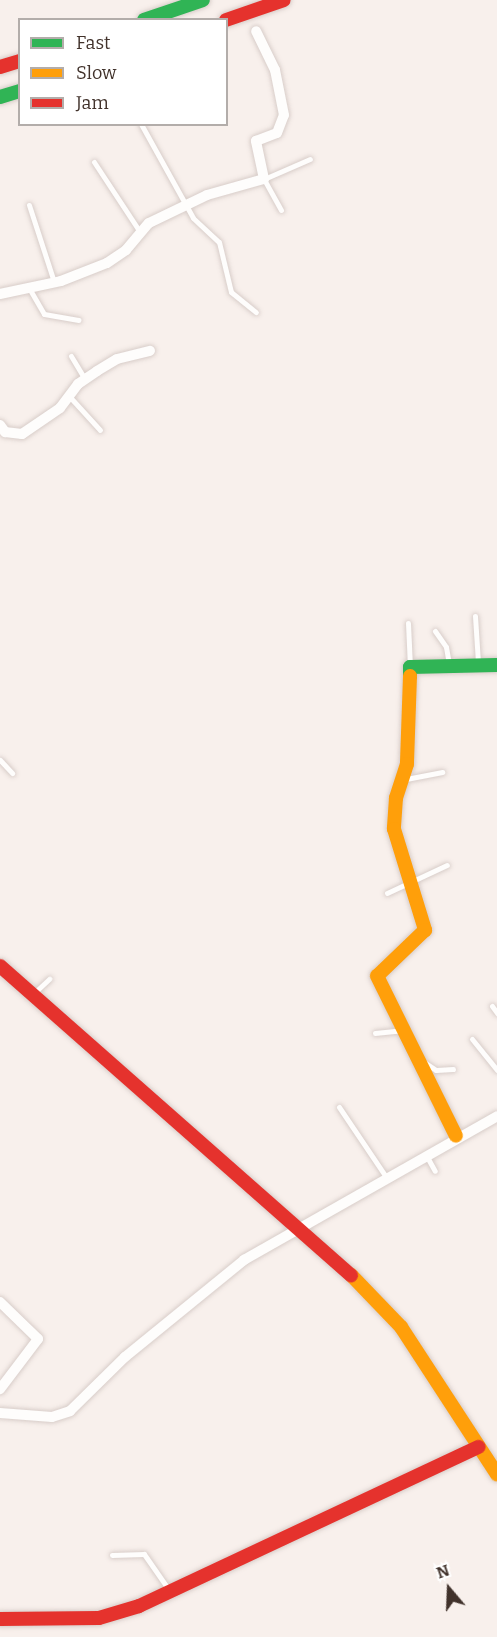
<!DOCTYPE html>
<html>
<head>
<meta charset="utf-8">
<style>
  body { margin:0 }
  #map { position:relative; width:497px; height:1637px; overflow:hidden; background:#f8f0ec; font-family:Bitter,serif }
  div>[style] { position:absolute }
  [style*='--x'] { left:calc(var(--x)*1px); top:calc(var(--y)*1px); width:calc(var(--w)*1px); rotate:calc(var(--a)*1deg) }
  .roads { filter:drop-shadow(0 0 2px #d8cdc9) drop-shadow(0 0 2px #d8cdc9) }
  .lane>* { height:5px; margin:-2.5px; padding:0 2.5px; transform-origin:2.5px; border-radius:2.5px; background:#fefdfc }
  .street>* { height:10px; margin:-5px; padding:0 5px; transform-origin:5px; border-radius:5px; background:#fefdfc }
  .fast>* { height:14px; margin:-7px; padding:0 7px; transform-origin:7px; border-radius:7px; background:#30b455 }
  .slow>* { height:14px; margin:-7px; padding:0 7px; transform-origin:7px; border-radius:7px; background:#ff9f0a }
  .jam>* { height:14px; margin:-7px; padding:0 7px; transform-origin:7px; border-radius:7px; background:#e5322d }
  span { translate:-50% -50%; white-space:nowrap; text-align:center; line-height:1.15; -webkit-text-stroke:6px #fff; paint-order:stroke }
  .legend { position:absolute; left:18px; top:18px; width:210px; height:108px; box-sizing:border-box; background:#fff; border:2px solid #b3adaa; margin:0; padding:8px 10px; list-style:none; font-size:18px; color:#41322b }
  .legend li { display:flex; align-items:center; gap:12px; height:30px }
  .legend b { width:30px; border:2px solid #b3adaa }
  .north { position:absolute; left:419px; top:1559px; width:60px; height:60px; -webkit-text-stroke:4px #fff; paint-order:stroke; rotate:341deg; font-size:16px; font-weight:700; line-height:24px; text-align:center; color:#41322b }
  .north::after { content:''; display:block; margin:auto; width:21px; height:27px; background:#41322b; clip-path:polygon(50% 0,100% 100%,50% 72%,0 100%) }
</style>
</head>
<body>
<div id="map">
  <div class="roads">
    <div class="lane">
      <div style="--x:141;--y:124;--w:107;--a:61"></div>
      <div style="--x:193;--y:218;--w:35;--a:43"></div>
      <div style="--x:219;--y:242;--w:51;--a:76.5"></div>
      <div style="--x:231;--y:292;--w:32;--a:39"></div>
      <div style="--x:94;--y:162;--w:84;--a:56.7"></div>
      <div style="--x:29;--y:205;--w:81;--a:72"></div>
      <div style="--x:281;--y:210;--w:35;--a:-119"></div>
      <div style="--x:264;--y:179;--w:50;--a:-23.5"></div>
      <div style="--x:29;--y:288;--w:30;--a:60"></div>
      <div style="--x:44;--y:314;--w:35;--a:10"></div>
      <div style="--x:71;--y:356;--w:27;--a:59"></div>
      <div style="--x:69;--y:396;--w:46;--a:47.6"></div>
      <div style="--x:475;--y:616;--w:47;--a:86.3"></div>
      <div style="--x:408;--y:623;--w:44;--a:87.4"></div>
      <div style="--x:435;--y:631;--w:19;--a:55"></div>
      <div style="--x:446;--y:647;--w:17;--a:80"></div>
      <div style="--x:0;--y:760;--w:18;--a:47"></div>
      <div style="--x:406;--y:779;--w:37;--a:-11"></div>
      <div style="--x:387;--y:893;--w:66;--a:-25"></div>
      <div style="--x:34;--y:993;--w:21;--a:-43"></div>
      <div style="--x:492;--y:1006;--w:9;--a:54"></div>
      <div style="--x:375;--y:1033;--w:27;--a:-6"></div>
      <div style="--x:472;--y:1039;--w:40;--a:51"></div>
      <div style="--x:424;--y:1062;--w:14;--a:34"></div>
      <div style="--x:436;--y:1070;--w:17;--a:-3"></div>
      <div style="--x:339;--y:1107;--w:84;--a:56.1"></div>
      <div style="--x:426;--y:1155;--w:18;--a:61"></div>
      <div style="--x:112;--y:1555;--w:32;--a:-2"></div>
      <div style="--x:144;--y:1554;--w:44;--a:55.2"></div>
    </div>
    <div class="street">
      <div style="--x:0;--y:294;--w:62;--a:-12"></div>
      <div style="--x:61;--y:281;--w:49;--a:-21.4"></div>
      <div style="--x:107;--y:263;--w:23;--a:-34"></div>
      <div style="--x:126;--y:250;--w:35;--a:-50"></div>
      <div style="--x:149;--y:223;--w:64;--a:-25.8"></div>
      <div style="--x:207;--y:195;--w:59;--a:-15.7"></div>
      <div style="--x:264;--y:179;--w:39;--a:-102"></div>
      <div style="--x:256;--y:141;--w:22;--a:-21"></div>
      <div style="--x:277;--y:133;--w:19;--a:-69"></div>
      <div style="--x:284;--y:115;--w:46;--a:-101.3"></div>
      <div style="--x:275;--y:70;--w:43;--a:-116"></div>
      <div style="--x:0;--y:425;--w:9;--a:54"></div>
      <div style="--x:5;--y:432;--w:17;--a:7"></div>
      <div style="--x:22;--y:434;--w:46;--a:-34.4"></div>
      <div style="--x:60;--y:408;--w:30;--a:-53"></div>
      <div style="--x:78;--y:384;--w:23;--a:-34"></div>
      <div style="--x:97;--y:371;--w:23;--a:-31"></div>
      <div style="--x:117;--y:359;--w:34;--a:-14"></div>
      <div style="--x:0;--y:1302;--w:53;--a:44.2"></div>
      <div style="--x:38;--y:1339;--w:63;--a:127.2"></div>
      <div style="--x:0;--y:1413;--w:52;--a:4.4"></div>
      <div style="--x:52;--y:1417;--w:19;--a:-18"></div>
      <div style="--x:70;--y:1411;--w:77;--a:-44.5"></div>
      <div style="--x:125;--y:1357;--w:154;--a:-39.2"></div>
      <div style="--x:244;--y:1260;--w:291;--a:-29.6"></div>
    </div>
    <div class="fast">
      <div style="--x:144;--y:20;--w:62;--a:-18.7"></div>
      <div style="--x:0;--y:97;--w:21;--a:-17"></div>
      <div style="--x:410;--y:676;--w:9;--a:-90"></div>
      <div style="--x:410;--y:667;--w:87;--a:-1.3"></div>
    </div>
    <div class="slow">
      <div style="--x:410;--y:676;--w:88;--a:92"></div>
      <div style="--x:407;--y:764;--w:36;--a:108"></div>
      <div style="--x:396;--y:798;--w:31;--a:94"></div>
      <div style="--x:394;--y:829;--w:106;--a:72.9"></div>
      <div style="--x:425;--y:930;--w:66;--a:136.2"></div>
      <div style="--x:377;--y:976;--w:178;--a:63.7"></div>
      <div style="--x:351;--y:1275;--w:72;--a:46.1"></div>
      <div style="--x:401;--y:1327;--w:176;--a:56.9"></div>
    </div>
    <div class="jam">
      <div style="--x:226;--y:20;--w:61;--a:-19"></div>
      <div style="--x:0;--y:67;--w:21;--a:-17"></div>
      <div style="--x:0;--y:966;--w:468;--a:41.4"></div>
      <div style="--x:0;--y:1619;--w:99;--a:-0.6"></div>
      <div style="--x:99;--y:1618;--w:42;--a:-16.7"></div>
      <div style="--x:139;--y:1606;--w:375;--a:-25.1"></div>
    </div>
  </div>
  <ul class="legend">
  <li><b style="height:8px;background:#30b455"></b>Fast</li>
  <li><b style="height:8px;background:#ff9f0a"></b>Slow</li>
  <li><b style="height:8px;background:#e5322d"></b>Jam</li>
  </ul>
  <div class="north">N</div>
</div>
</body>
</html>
